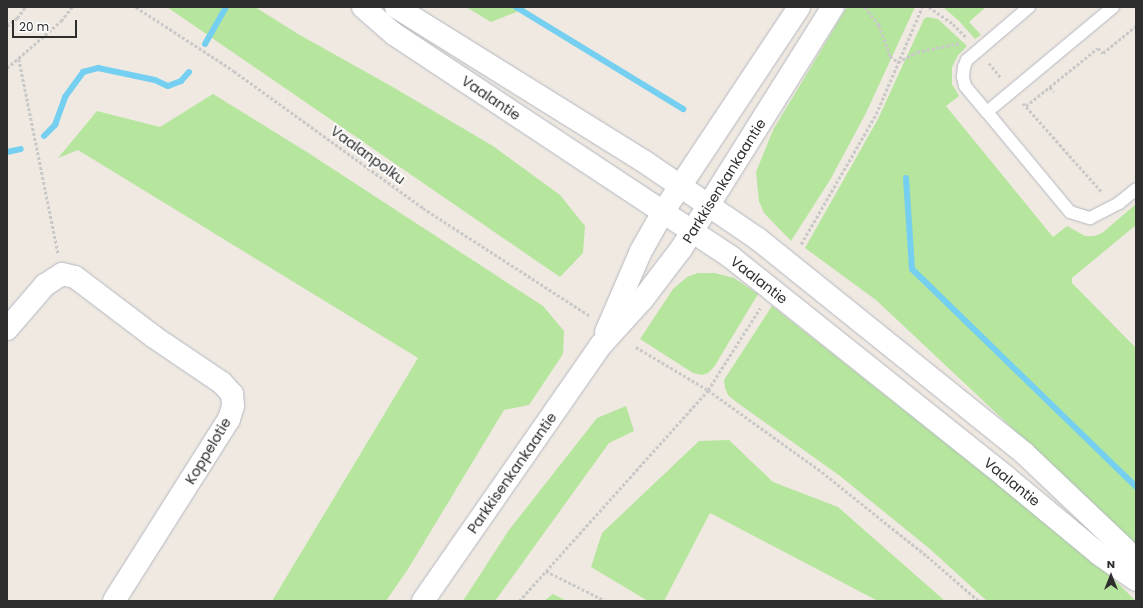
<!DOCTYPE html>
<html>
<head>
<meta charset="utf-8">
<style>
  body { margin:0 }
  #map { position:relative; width:1143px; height:608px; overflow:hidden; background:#efe9e1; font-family:Poppins,sans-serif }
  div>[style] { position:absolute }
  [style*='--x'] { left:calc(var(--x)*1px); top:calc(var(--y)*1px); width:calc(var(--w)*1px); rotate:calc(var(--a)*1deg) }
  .green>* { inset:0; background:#b6e59e }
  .stream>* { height:6px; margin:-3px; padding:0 3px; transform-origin:3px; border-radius:3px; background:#75cff0 }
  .path>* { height:2.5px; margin-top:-1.25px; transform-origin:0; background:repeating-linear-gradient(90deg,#c9c9c9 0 3px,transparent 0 5px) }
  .roads { filter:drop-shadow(0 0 1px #b4b7c1) drop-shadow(0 0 1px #b4b7c1) }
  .service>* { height:12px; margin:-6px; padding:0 6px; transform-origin:6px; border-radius:6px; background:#fff }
  .minor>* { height:22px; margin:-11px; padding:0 11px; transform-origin:11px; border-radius:11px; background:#fff }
  .tertiary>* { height:22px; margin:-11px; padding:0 11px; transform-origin:11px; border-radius:11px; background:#fff }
  .secondary>* { height:22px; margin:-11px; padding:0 11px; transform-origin:11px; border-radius:11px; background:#fff }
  span { translate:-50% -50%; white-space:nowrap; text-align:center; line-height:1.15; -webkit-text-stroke:3.5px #fff; paint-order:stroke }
  .street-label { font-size:14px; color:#2e2e2e }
  .frame { position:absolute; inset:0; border:8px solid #2e2e2e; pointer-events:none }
  .north { position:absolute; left:1091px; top:556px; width:40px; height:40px; -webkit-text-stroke:3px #fff; paint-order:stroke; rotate:0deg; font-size:11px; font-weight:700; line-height:16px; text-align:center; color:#2e2e2e }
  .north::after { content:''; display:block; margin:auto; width:14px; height:18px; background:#2e2e2e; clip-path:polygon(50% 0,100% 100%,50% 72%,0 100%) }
  .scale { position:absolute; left:12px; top:20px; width:65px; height:18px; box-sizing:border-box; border:2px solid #2e2e2e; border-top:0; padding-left:5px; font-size:12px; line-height:14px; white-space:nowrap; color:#2e2e2e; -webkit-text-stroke:3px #fff; paint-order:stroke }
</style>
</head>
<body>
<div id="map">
  <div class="green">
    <div style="clip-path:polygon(167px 7px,255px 7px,298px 34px,391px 86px,493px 146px,560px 195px,585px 226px,583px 253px,560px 277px)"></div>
    <div style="clip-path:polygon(466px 7px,529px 7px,491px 22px)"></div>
    <div style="clip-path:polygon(847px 7px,915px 7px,865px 115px,830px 180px,791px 241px,764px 213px,759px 201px,756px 172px,773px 130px)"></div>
    <div style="clip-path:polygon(943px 7px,986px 7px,969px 22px,981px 35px,975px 39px,959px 21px)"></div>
    <div style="clip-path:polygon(927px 17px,938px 19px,967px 46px,958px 55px,952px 67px,952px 84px,959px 96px,946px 106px,1053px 237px,1067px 226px,1085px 236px,1094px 236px,1102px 233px,1136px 204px,1136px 225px,1072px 278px,1072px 283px,1136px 348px,1136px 547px,1060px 473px,876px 300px,805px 248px,878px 119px,924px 19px)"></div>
    <div style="clip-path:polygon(213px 94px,310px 154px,543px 306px,564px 331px,563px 354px,529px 405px,504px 410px,408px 569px,386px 601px,272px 601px,418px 358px,78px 150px,58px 158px,97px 111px,160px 127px)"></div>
    <div style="clip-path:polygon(698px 273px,715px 273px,734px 278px,758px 294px,714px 367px,708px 373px,702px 375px,693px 373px,640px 339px,673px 289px,687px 277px)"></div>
    <div style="clip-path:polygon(772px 306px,1093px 559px,1136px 601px,987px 601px,930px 549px,840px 476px,735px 401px,728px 395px,725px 388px,724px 380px)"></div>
    <div style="clip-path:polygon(626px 406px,634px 431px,609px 443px,495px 601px,463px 601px,509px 530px,597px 418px)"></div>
    <div style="clip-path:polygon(729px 440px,773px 482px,838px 507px,945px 601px,878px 601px,710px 513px,664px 601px,648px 601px,591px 567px,602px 533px,699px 441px)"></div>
    <div style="clip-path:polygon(553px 594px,567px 601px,544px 601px)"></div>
  </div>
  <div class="stream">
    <div style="--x:516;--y:7;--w:196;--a:31.4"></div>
    <div style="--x:205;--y:44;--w:43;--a:-60.4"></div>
    <div style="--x:44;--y:136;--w:16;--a:-45"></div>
    <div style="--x:55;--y:125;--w:30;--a:-70"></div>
    <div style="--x:65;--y:97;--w:31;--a:-54"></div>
    <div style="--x:83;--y:72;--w:16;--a:-15"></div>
    <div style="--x:98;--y:68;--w:58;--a:11.9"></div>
    <div style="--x:155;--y:80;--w:14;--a:25"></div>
    <div style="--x:168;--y:86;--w:14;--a:-21"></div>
    <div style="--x:181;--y:81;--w:12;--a:-48"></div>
    <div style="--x:7;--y:152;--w:14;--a:-12"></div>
    <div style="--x:906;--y:178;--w:91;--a:86.2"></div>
    <div style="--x:912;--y:269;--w:313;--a:44.2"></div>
  </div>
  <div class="path">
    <div style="--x:136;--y:7;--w:117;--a:33.1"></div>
    <div style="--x:234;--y:71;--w:233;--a:35.9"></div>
    <div style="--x:423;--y:208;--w:199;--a:32.9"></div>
    <div style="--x:865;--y:7;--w:23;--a:52"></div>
    <div style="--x:879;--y:25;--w:33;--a:70"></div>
    <div style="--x:890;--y:56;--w:10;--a:37"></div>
    <div style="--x:898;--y:62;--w:21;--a:-28"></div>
    <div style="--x:917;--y:52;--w:44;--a:-11.8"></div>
    <div style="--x:929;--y:7;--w:29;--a:35"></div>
    <div style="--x:953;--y:24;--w:20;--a:45"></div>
    <div style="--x:7;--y:26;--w:13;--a:-39"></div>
    <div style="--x:17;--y:18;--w:14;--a:-54"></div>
    <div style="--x:19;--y:59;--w:198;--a:78.6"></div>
    <div style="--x:989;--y:63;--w:19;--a:51"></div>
    <div style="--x:7;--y:68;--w:72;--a:-41"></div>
    <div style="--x:61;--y:21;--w:18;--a:-52"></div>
    <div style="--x:1050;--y:87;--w:6;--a:51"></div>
    <div style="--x:1023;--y:103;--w:120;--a:48.4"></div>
    <div style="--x:1026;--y:106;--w:92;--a:-38.9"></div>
    <div style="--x:1098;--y:48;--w:7;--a:45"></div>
    <div style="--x:1103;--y:53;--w:43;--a:-39.3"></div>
    <div style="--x:801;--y:244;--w:150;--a:-60"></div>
    <div style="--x:876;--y:114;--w:116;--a:-66.7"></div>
    <div style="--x:636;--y:347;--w:84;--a:30.8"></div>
    <div style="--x:708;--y:390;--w:140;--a:35.7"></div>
    <div style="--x:822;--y:472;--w:134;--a:38.7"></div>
    <div style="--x:927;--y:556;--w:69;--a:40.9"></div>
    <div style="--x:546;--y:571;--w:67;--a:26.6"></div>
    <div style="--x:519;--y:601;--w:283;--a:-48.1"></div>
    <div style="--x:708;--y:390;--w:97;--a:-57.6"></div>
  </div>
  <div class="roads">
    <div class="service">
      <div style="--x:1029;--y:7;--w:82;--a:139.5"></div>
      <div style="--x:967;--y:60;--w:8;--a:113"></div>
      <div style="--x:964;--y:67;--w:10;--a:96"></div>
      <div style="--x:963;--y:77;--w:9;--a:77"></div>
      <div style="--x:965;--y:86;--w:34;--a:50"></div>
      <div style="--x:987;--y:112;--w:164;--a:-39.8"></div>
      <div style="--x:987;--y:112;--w:130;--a:50.3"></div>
      <div style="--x:1070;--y:212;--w:21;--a:17"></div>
      <div style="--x:1090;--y:218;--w:33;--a:-27"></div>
      <div style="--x:1119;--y:203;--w:22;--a:-39"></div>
    </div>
    <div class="minor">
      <div style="--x:7;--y:329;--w:58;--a:-49.2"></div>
      <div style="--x:45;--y:285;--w:20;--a:-33"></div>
      <div style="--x:62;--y:274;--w:13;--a:13"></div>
      <div style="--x:75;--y:277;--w:99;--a:37.2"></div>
      <div style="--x:154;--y:337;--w:82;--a:34.1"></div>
      <div style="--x:222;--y:383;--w:15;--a:48"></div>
      <div style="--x:232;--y:394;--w:12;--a:85"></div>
      <div style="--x:233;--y:406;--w:14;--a:107"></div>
      <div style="--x:229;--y:419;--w:215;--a:122.3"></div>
    </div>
    <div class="tertiary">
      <div style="--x:363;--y:7;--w:41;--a:41.1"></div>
      <div style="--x:394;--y:34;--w:405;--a:33.5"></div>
      <div style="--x:732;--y:258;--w:351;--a:38.6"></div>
      <div style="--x:1006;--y:477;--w:121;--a:39.6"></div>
      <div style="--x:1099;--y:554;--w:45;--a:35.1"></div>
      <div style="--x:396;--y:7;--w:293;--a:31.9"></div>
      <div style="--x:645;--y:162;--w:137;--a:34.3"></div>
      <div style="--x:758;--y:239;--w:341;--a:38.8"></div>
      <div style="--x:1024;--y:453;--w:138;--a:43.5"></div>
      <div style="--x:1124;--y:548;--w:19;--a:51"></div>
    </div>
    <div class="secondary">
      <div style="--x:606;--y:332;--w:88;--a:-66.6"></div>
      <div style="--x:641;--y:251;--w:45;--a:-60.6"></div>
      <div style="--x:663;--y:212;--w:246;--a:-56.4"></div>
      <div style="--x:423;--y:601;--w:312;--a:-55.2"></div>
      <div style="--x:601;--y:345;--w:61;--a:-47.7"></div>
      <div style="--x:642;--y:300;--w:64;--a:-52.6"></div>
      <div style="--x:681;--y:249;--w:286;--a:-57.9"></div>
    </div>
  </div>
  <div class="street-label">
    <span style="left:491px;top:98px;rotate:34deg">Vaalantie</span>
    <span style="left:368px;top:155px;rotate:36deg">Vaalanpolku</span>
    <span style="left:724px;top:181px;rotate:-58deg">Parkkisenkankaantie</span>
    <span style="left:759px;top:280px;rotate:38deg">Vaalantie</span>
    <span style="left:208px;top:451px;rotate:-59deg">Koppelotie</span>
    <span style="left:512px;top:473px;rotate:-55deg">Parkkisenkankaantie</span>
    <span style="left:1012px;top:482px;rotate:39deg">Vaalantie</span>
  </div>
  <div class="frame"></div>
  <div class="north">N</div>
  <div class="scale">20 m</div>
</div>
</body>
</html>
